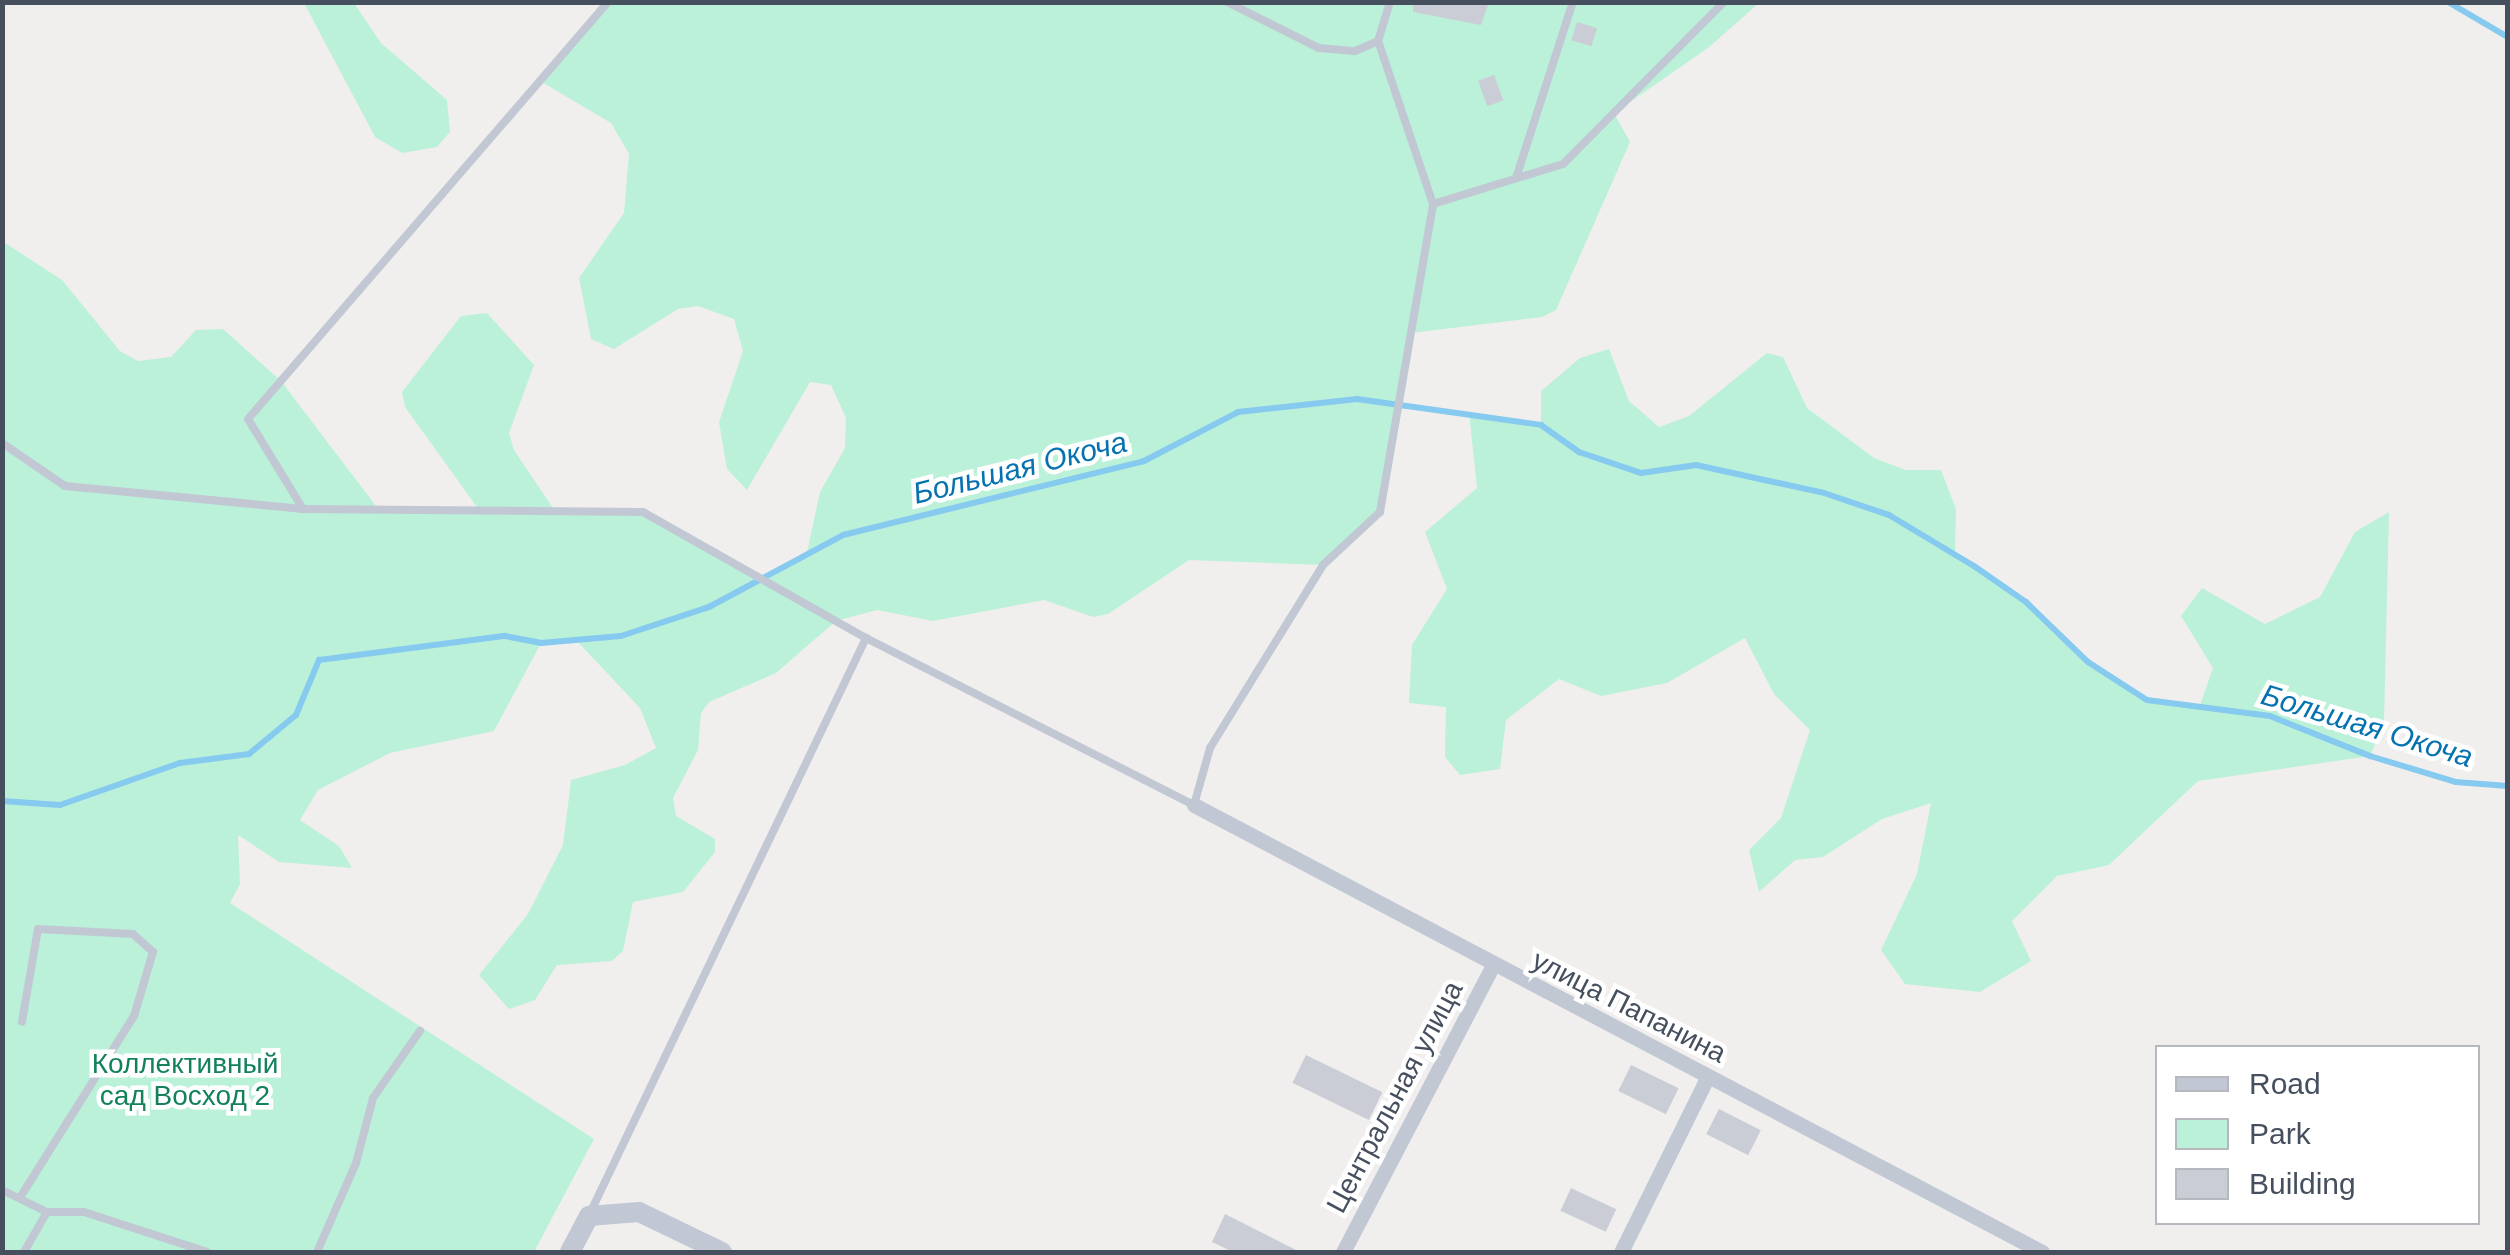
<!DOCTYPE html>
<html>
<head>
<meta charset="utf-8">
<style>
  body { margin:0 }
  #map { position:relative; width:2510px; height:1255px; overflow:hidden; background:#f1efee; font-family:Arial,sans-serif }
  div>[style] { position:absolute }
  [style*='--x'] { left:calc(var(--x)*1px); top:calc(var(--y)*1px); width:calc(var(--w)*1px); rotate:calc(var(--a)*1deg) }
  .green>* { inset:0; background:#bbf1d8 }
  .stream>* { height:6px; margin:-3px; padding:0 3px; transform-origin:3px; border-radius:3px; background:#86caf0 }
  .building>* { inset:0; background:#cacdd5; transform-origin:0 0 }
  .service>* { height:8px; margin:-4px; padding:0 4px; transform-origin:4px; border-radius:4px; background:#c1c8d4 }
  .minor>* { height:15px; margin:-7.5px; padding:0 7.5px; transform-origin:7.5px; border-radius:7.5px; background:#c1c8d4 }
  .tertiary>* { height:20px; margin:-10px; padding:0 10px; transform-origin:10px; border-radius:10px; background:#c1c8d4 }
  span { translate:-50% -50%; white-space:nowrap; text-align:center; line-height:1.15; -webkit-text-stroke:9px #fff; paint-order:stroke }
  .street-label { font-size:28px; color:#464f5d }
  .park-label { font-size:28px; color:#13825b }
  .water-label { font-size:30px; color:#0673b0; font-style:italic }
  .frame { position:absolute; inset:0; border:5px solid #464f5d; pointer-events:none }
  .legend { position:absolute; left:2155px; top:1045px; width:325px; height:180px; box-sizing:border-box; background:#fff; border:2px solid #b5b9be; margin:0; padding:12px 18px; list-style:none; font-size:30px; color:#464f5d }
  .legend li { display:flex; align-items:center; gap:20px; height:50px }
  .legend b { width:50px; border:2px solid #b5b9be }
</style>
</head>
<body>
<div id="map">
  <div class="green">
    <div style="clip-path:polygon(304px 3px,354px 3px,381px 43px,447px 100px,450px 132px,437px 147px,402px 153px,375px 137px)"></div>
    <div style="clip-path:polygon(608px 3px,1759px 3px,1708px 48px,1614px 113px,1630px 142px,1556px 310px,1542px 317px,1411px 333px,1380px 512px,1323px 565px,1189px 560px,1108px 614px,1093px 617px,1044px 600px,933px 621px,877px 610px,836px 621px,776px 673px,709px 702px,701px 713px,698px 750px,673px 798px,676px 816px,715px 839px,715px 852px,683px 892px,633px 902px,623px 951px,612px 961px,557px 965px,535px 1000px,509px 1009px,479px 975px,528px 914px,563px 845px,571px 780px,625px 765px,656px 748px,640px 708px,576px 640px,541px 643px,494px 731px,390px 753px,318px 790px,300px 820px,339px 846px,352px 868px,279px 862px,238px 835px,240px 884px,230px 903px,594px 1139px,534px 1252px,3px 1252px,2px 241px,62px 280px,120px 351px,138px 361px,171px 357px,196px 330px,223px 329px,281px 381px,379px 510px,479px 510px,405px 407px,402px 392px,461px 316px,487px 313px,534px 365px,509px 433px,514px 450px,555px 511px,643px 512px,765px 581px,806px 557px,820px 492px,845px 448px,846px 418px,831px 385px,810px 382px,747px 490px,727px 469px,719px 422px,743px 351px,734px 319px,698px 306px,678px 309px,614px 349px,591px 339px,579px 278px,624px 213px,629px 154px,611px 123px,540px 81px)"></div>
    <div style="clip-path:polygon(1609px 349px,1629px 401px,1659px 427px,1689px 416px,1767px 353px,1783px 357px,1807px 408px,1874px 458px,1906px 470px,1941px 470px,1956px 509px,1955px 555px,2026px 602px,2088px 662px,2147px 700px,2199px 708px,2213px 668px,2181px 616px,2202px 588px,2265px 624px,2320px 597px,2355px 532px,2389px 512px,2384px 722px,2370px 756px,2198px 781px,2109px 865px,2057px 876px,2012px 921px,2031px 961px,1980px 992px,1905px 984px,1881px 950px,1917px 874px,1931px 803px,1882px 819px,1823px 857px,1795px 860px,1759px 892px,1749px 850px,1781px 818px,1810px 730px,1774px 694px,1745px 638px,1667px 683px,1601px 696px,1559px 679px,1506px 720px,1500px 769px,1460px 775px,1445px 757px,1446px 707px,1409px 703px,1412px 645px,1447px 589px,1425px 532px,1477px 488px,1469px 413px,1541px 425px,1541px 391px,1580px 358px)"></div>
  </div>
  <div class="stream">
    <div style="--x:2448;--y:2;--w:69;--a:30.3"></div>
    <div style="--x:2;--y:801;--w:58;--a:3.9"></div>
    <div style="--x:60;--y:805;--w:127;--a:-19.3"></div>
    <div style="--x:180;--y:763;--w:70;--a:-7.4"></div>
    <div style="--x:249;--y:754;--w:61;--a:-39.7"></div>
    <div style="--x:296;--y:715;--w:60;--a:-67.3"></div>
    <div style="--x:319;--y:660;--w:188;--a:-7.4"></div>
    <div style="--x:505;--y:636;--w:37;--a:11"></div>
    <div style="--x:541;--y:643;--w:80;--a:-5"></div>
    <div style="--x:621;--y:636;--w:93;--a:-18.2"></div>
    <div style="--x:709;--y:607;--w:152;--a:-28.2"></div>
    <div style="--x:843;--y:535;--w:310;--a:-13.8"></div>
    <div style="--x:1144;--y:461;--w:106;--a:-27.5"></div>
    <div style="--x:1238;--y:412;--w:120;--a:-6.2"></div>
    <div style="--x:1357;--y:399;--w:186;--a:8"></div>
    <div style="--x:1541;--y:425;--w:47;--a:35.4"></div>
    <div style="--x:1579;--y:452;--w:65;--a:18.7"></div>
    <div style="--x:1641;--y:473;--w:56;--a:-8.3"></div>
    <div style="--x:1696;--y:465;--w:131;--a:12.3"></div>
    <div style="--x:1824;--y:493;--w:69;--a:18.7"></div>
    <div style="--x:1889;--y:515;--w:99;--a:31"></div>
    <div style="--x:1974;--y:566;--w:63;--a:34.7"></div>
    <div style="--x:2026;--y:602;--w:86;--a:44.1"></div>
    <div style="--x:2088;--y:662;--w:70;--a:32.8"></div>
    <div style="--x:2147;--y:700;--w:124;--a:7.4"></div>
    <div style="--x:2270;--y:716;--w:108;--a:21.8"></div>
    <div style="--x:2370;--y:756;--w:90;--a:16.8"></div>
    <div style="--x:2456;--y:782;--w:52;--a:4.4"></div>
  </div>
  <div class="building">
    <div style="clip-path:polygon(1413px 2px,1489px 2px,1481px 25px,1413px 12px)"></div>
    <div style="left:1577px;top:22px;width:21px;height:19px;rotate:17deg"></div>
    <div style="left:1494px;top:75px;width:27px;height:17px;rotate:70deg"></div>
    <div style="left:1306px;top:1055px;width:85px;height:31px;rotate:26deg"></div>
    <div style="left:1631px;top:1065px;width:53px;height:29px;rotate:26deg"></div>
    <div style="left:1719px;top:1109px;width:47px;height:28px;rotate:27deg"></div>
    <div style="left:1571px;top:1188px;width:50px;height:25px;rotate:25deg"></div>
    <div style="clip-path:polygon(1225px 1214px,1300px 1252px,1233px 1252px,1212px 1242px)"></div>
  </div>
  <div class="service">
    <div style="--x:1227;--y:2;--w:103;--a:26.6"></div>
    <div style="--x:1319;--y:48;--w:36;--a:5"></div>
    <div style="--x:1355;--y:51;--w:25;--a:-23"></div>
    <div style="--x:1516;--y:178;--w:185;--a:-72.1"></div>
    <div style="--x:1433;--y:204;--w:136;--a:-17.1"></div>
    <div style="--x:1563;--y:164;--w:228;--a:-45.2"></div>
    <div style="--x:2;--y:443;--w:76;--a:34.3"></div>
    <div style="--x:65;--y:486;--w:239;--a:5.5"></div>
    <div style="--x:303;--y:509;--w:340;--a:0.5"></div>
    <div style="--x:643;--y:512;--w:256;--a:29.5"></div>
    <div style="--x:303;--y:509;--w:105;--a:-121.4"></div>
    <div style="--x:248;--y:419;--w:551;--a:-49.2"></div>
    <div style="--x:2;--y:1190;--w:50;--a:26.1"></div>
    <div style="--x:47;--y:1212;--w:37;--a:0"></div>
    <div style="--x:84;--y:1212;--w:129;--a:18"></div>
    <div style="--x:21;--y:1196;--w:213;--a:-57.9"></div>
    <div style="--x:134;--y:1016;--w:67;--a:-73.5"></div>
    <div style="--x:153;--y:952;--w:27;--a:-138"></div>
    <div style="--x:133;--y:934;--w:95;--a:-177"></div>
    <div style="--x:38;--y:929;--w:94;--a:99.8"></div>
    <div style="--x:591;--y:1211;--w:636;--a:-64.36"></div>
    <div style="--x:866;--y:638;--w:368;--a:27"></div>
    <div style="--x:1194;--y:805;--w:59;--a:-74.3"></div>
    <div style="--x:1210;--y:748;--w:215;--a:-58.3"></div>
    <div style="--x:1323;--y:565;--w:78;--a:-42.9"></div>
    <div style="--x:1380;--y:512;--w:313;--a:-80.2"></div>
    <div style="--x:1433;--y:204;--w:172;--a:-108.6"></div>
    <div style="--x:1378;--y:41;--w:41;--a:-72.9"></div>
    <div style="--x:24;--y:1252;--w:46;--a:-60.1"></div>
    <div style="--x:317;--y:1252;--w:97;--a:-66.3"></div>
    <div style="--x:356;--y:1163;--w:67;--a:-75.3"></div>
    <div style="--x:373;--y:1098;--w:82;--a:-55"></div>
  </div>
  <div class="minor">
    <div style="--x:1194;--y:805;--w:959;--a:27.79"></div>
    <div style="--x:1343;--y:1252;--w:324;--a:-62.4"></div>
    <div style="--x:1621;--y:1252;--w:196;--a:-63.7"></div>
  </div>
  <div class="tertiary">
    <div style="--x:570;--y:1252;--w:41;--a:-62.2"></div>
    <div style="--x:589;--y:1216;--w:50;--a:-4.6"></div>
    <div style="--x:639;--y:1212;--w:92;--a:25.7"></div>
  </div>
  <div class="street-label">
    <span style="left:1629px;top:1007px;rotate:27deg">улица Папанина</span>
    <span style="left:1395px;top:1097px;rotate:-62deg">Центральная улица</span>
  </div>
  <div class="park-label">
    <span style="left:185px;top:1080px">Коллективный<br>сад Восход 2</span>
  </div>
  <div class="water-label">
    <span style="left:1020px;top:468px;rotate:-14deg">Большая Окоча</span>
    <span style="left:2367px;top:726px;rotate:17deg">Большая Окоча</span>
  </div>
  <div class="frame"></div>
  <ul class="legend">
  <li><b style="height:12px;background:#c1c8d4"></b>Road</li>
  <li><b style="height:28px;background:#bbf1d8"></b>Park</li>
  <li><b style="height:28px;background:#cacdd5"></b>Building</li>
  </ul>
</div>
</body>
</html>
